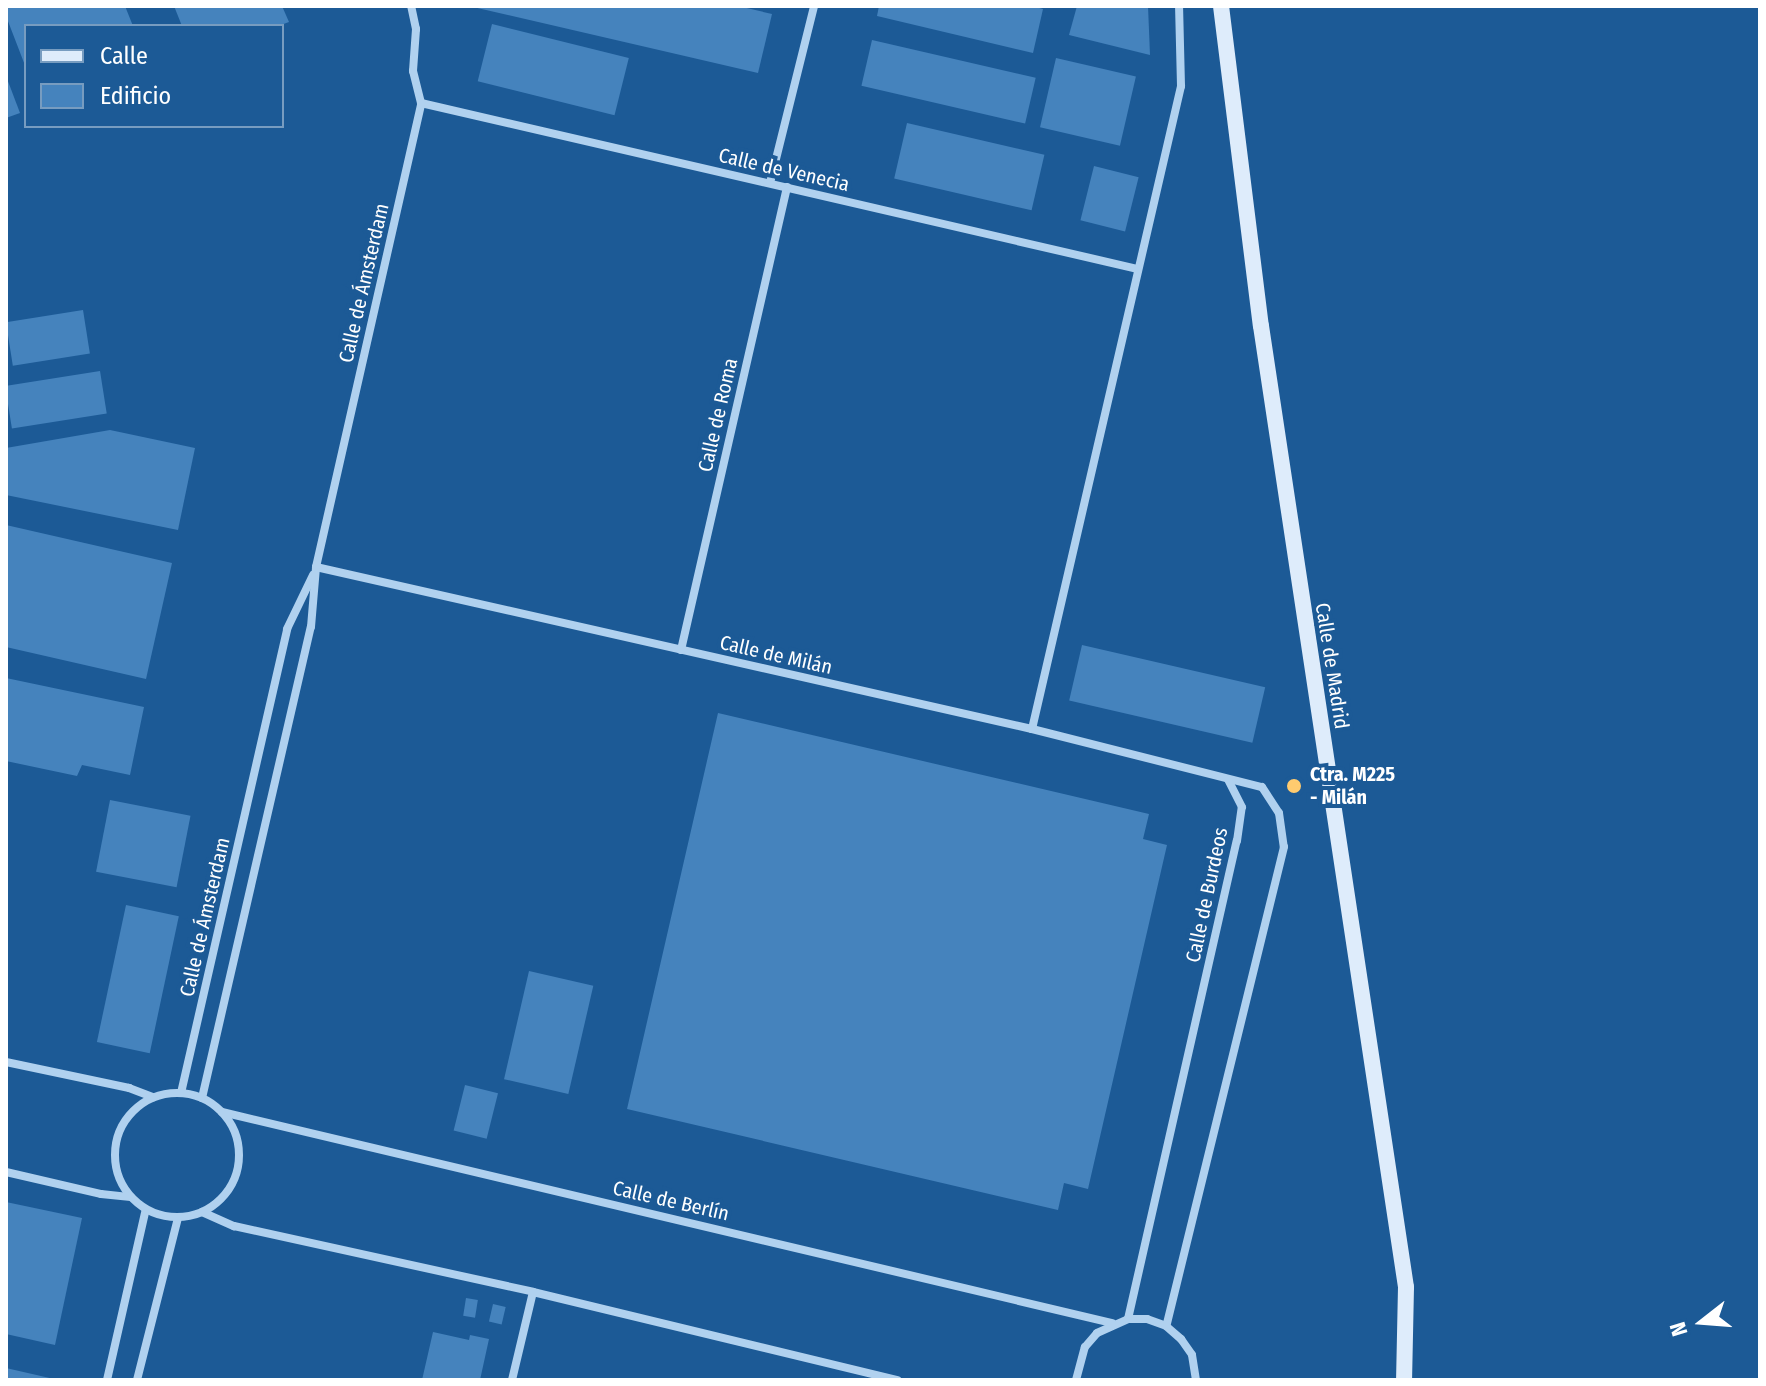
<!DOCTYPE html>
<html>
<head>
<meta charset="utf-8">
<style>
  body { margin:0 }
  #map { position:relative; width:1766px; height:1386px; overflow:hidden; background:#1c5a96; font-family:"Fira Sans Condensed",sans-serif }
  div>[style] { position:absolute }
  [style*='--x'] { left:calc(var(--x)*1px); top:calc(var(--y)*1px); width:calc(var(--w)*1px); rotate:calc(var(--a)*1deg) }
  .building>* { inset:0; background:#4583bd; transform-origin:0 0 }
  .street>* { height:8px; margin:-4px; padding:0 4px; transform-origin:4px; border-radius:4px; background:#b0d1ef }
  .street>.ring { margin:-4px; padding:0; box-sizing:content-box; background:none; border:8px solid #b0d1ef; border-radius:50% }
  .secondary>* { height:16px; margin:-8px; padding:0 8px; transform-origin:8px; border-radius:8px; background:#deecfb }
  .dots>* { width:22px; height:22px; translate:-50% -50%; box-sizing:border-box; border:4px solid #1c5a96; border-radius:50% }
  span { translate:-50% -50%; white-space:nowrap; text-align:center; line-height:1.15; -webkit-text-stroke:8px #1c5a96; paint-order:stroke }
  .street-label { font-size:20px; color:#fff }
  .poi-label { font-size:20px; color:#fff; font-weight:700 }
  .left { translate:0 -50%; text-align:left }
  .frame { position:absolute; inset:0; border:8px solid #fff; pointer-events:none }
  .legend { position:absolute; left:24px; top:24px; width:260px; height:104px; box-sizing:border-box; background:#1c5a96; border:2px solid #779cc0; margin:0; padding:10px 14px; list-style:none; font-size:24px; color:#fff }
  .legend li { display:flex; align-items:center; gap:16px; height:40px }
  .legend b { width:40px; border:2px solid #779cc0 }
  .north { position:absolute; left:1662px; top:1282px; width:80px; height:80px; -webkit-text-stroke:6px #1c5a96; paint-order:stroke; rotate:253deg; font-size:22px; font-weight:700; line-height:32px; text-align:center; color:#fff }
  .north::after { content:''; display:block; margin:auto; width:28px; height:36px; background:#fff; clip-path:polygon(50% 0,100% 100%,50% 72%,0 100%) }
</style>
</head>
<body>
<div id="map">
  <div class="building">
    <div style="clip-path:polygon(6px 6px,125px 6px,133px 26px,26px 26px,26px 68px,6px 16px)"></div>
    <div style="clip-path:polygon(174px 6px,282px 6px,289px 22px,278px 26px,182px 26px)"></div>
    <div style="clip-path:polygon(738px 6px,772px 14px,758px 73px,473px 7px)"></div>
    <div style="clip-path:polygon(879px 6px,1032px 6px,1043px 9px,1033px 53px,877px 16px)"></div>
    <div style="clip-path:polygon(1077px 6px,1148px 6px,1150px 55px,1069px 35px)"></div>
    <div style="left:492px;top:24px;width:141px;height:59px;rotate:14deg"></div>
    <div style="left:872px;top:40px;width:168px;height:47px;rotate:13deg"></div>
    <div style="left:1056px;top:58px;width:82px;height:71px;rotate:13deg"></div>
    <div style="clip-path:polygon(6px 76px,20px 113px,6px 118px)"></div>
    <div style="left:907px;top:123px;width:141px;height:57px;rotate:13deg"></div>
    <div style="left:1094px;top:166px;width:46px;height:56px;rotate:14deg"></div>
    <div style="left:83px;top:310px;width:44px;height:78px;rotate:81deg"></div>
    <div style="left:100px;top:371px;width:43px;height:96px;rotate:81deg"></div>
    <div style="clip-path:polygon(110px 430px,195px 448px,178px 530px,6px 495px,6px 448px)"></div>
    <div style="clip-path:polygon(6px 525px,172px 563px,146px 679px,6px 647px)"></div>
    <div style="left:1082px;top:645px;width:188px;height:57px;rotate:13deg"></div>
    <div style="clip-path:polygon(6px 678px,144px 707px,130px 775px,82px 765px,77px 776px,6px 761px)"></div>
    <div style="clip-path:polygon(718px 713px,1149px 814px,1143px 839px,1167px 845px,1088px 1189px,1064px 1183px,1058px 1210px,627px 1109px)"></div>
    <div style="left:110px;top:800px;width:82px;height:73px;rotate:11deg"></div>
    <div style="left:126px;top:905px;width:54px;height:140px;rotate:12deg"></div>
    <div style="left:529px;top:971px;width:66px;height:111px;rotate:13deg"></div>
    <div style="left:465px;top:1085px;width:34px;height:47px;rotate:14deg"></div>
    <div style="clip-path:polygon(6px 1202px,82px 1218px,55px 1345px,6px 1334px)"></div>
    <div style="left:466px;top:1298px;width:12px;height:18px;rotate:9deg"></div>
    <div style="left:493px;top:1304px;width:13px;height:18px;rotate:13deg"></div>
    <div style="clip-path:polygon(433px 1332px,469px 1340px,470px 1335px,489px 1339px,480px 1380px,422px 1380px)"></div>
    <div style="clip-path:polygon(6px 1368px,54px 1379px,54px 1380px,6px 1380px)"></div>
  </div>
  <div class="street">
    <div style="--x:421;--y:103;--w:736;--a:13.04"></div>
    <div style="--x:770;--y:183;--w:182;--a:-76"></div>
    <div style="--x:316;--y:567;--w:734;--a:12.75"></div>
    <div style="--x:1032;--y:729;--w:237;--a:14.2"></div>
    <div style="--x:1262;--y:787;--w:31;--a:57"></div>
    <div style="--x:1279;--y:813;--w:34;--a:82"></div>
    <div style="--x:1284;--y:847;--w:493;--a:103.8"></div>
    <div style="--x:681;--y:650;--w:475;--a:-77.1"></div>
    <div style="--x:1032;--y:729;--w:660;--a:-76.95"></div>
    <div style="--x:1181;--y:86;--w:80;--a:-91.4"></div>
    <div style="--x:6;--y:1062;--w:126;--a:11.9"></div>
    <div style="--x:129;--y:1088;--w:26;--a:21"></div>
    <div style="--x:181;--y:1093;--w:476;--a:-77.1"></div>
    <div style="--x:287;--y:629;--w:60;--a:-64.3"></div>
    <div class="ring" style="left:115px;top:1093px;width:116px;height:116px"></div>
    <div style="--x:202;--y:1098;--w:483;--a:-77"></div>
    <div style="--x:311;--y:627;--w:60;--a:-85.2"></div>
    <div style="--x:316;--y:567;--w:476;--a:-77.2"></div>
    <div style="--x:421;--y:103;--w:33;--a:-104"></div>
    <div style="--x:413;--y:71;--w:42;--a:-85.9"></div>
    <div style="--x:416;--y:29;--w:24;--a:-102"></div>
    <div style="--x:222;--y:1112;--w:915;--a:13.34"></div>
    <div style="--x:6;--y:1172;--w:98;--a:13"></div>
    <div style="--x:101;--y:1194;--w:30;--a:6"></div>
    <div style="--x:202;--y:1212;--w:35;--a:24"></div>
    <div style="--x:234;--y:1226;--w:306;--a:12.4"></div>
    <div style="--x:533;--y:1292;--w:375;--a:13.6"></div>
    <div style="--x:1128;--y:1319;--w:490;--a:-77.2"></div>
    <div style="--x:1237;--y:841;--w:34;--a:-82"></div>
    <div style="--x:1242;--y:807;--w:30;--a:-117"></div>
    <div style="--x:107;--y:1380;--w:175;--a:-77.2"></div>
    <div style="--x:137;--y:1380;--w:167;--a:-75.8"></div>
    <div style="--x:512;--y:1380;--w:90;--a:-76.6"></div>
    <div style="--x:1076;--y:1380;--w:34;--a:-75"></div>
    <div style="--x:1085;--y:1347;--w:18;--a:-49"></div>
    <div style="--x:1097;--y:1333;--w:34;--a:-24"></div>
    <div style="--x:1128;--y:1319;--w:19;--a:0"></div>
    <div style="--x:1147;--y:1319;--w:20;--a:20"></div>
    <div style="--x:1166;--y:1326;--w:20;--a:41"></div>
    <div style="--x:1181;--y:1339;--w:19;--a:55"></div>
    <div style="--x:1192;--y:1355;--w:25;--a:81"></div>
  </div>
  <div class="secondary">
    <div style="--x:1221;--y:6;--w:322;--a:82.9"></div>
    <div style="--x:1261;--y:326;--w:972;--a:81.42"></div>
    <div style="--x:1406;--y:1287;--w:93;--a:91.2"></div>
  </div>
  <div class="dots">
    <div style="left:1294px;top:786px;background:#ffcb6f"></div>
  </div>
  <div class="street-label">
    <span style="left:784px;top:170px;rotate:13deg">Calle de Venecia</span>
    <span style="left:364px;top:283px;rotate:-77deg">Calle de Ámsterdam</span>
    <span style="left:718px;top:415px;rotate:-77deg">Calle de Roma</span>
    <span style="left:776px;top:655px;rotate:13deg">Calle de Milán</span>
    <span style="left:1332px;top:666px;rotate:81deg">Calle de Madrid</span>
    <span style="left:1207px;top:895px;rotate:-78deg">Calle de Burdeos</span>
    <span style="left:205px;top:917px;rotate:-77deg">Calle de Ámsterdam</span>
    <span style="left:671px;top:1201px;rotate:13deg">Calle de Berlín</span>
  </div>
  <div class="poi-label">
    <span class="left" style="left:1310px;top:786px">Ctra. M225<br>- Milán</span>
  </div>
  <div class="frame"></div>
  <ul class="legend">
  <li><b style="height:10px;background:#deecfb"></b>Calle</li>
  <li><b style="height:22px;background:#4583bd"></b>Edificio</li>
  </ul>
  <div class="north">N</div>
</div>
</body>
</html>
